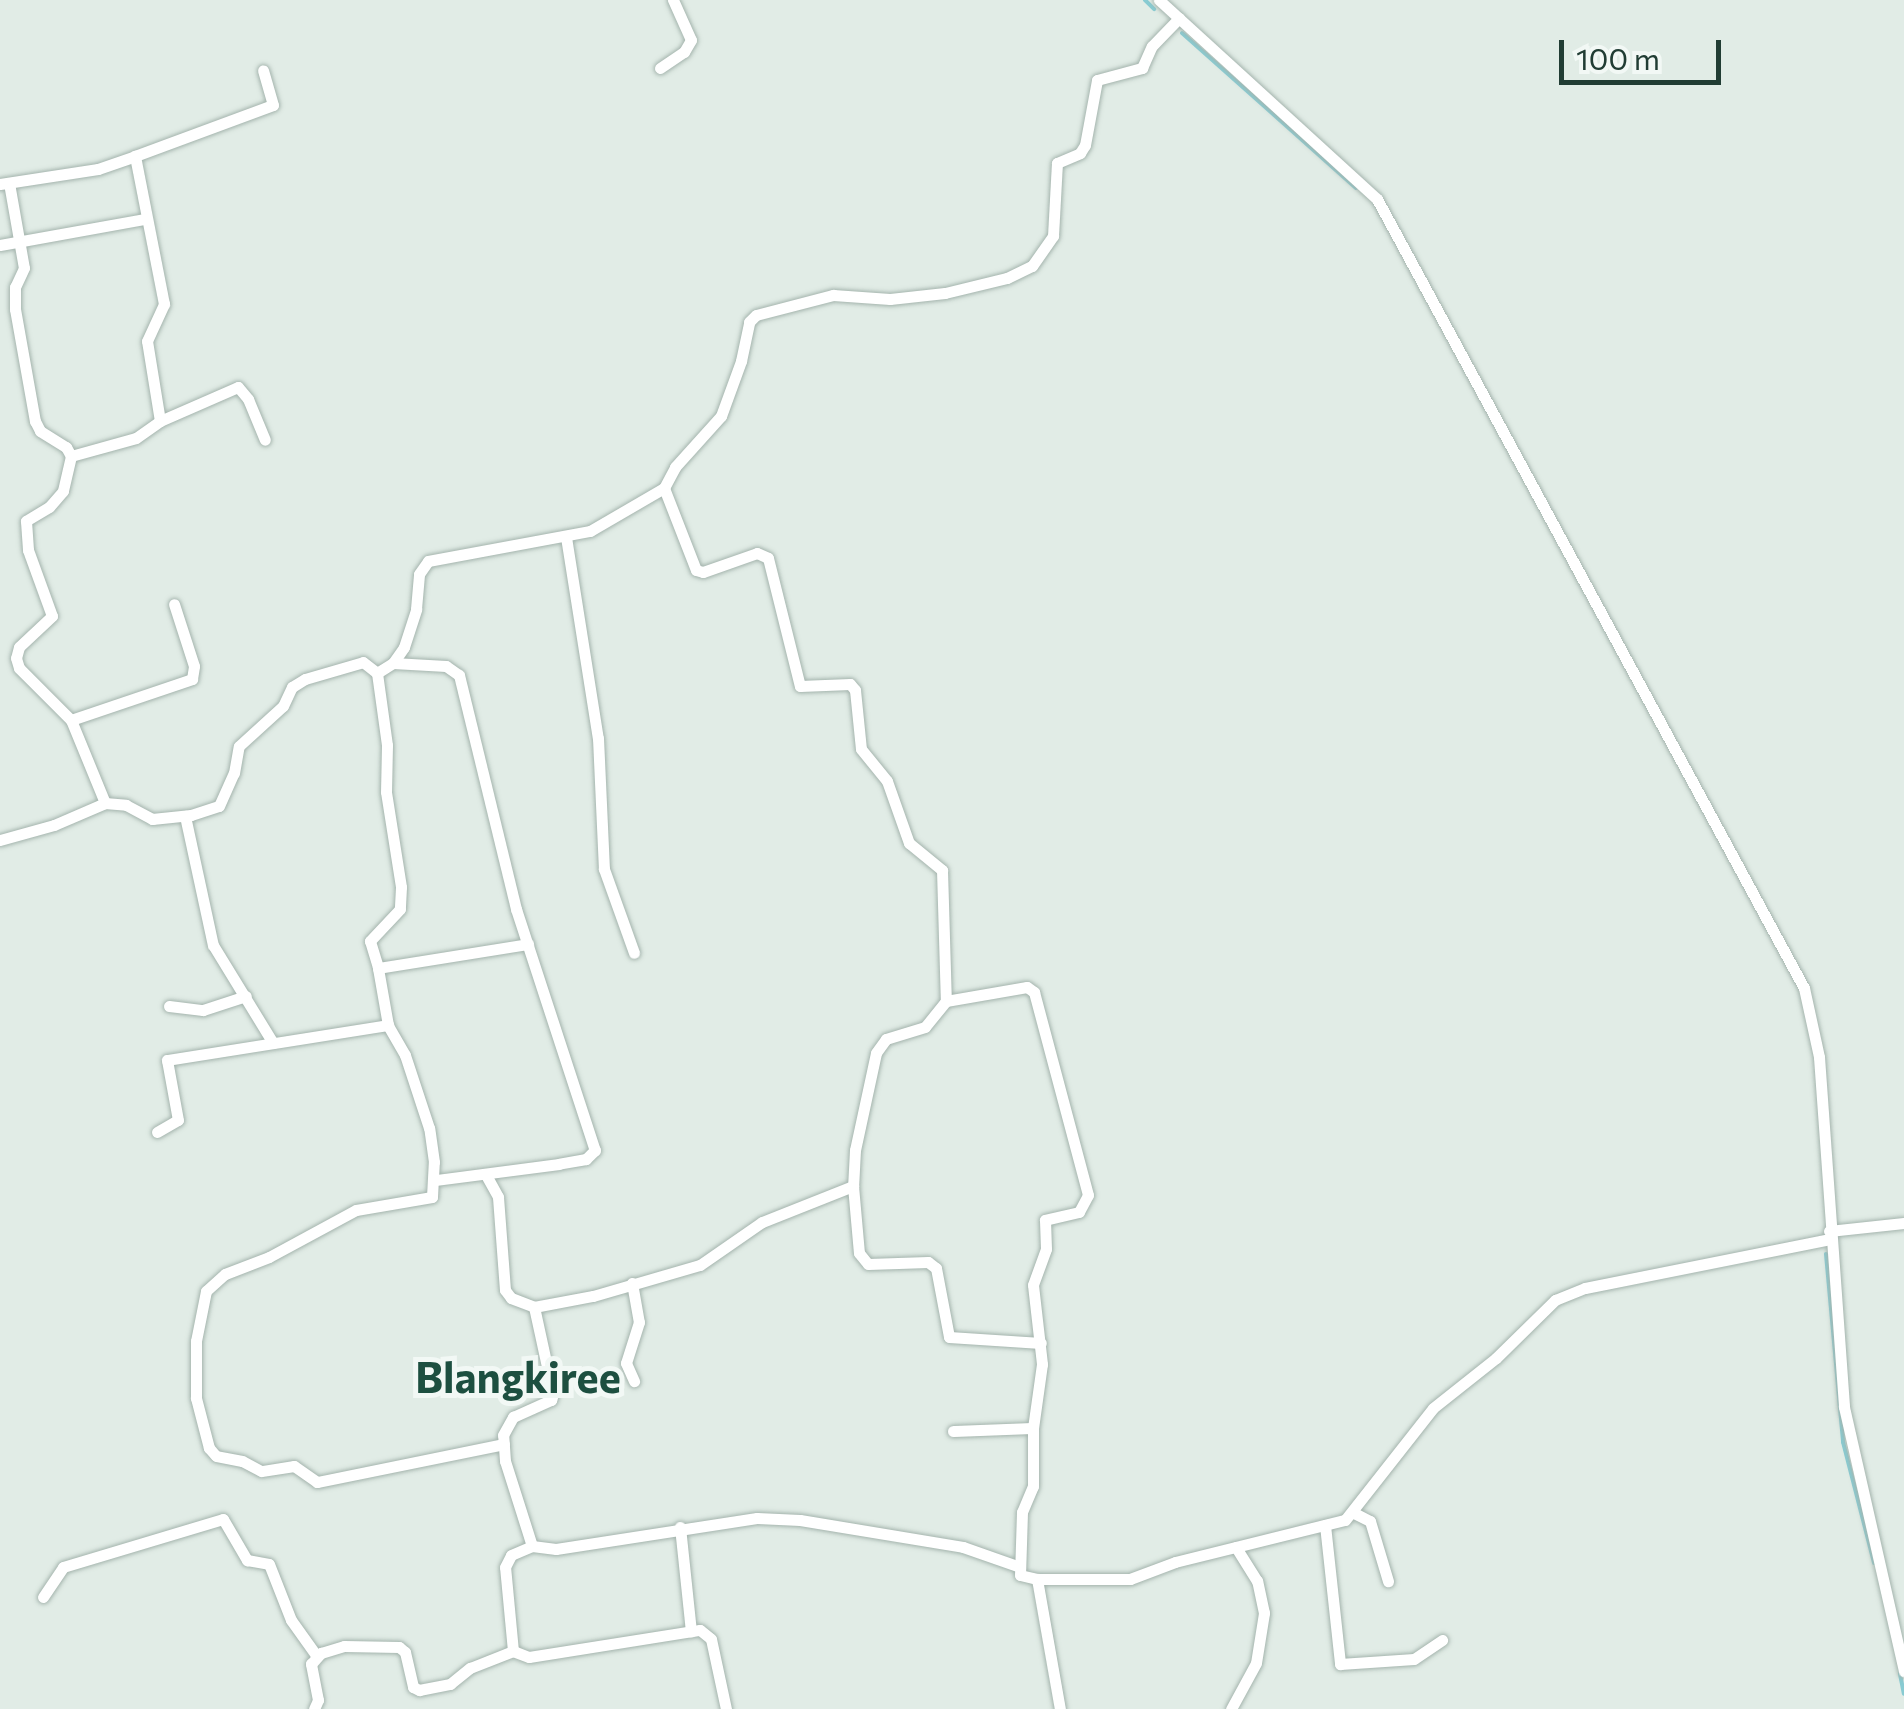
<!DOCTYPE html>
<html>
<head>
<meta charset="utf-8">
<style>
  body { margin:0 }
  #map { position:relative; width:1904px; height:1709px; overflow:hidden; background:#e1ece6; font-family:Commissioner,sans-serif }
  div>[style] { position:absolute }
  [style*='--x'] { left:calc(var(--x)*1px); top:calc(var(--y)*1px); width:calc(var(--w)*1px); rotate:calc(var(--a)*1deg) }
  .stream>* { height:4px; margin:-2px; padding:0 2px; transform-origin:2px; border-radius:2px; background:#88cbd2 }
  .roads { filter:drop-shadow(0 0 2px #a4b4ad) drop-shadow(0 0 2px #a4b4ad) }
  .minor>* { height:11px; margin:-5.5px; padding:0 5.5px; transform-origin:5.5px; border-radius:5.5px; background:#fff }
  span { translate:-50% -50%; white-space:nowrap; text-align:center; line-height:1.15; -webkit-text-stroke:10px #f2f8f5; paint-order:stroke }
  .quarter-label { font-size:42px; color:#1d4f40; font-weight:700 }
  .scale { position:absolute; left:1559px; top:40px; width:162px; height:45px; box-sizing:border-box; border:5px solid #213d34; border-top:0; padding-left:12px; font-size:30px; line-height:35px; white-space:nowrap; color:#213d34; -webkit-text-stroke:8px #f2f8f5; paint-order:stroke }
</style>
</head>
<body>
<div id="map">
  <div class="stream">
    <div style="--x:1145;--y:0;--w:13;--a:45"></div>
    <div style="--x:1182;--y:33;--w:233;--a:41.7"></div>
    <div style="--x:1826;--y:1254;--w:189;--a:84.8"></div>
    <div style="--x:1843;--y:1442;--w:125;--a:75.6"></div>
    <div style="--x:1900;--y:1674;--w:20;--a:79"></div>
  </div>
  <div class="roads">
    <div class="minor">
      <div style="--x:1159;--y:0;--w:295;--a:42.4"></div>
      <div style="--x:1377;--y:199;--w:897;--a:61.58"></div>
      <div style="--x:1804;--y:988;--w:71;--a:77.7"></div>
      <div style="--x:1819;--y:1057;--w:351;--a:85.9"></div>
      <div style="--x:1844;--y:1407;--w:271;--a:77.2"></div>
      <div style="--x:660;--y:68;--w:29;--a:-34"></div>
      <div style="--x:684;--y:52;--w:14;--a:-60"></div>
      <div style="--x:691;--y:40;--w:44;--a:-114.2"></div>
      <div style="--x:9;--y:183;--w:86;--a:80"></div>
      <div style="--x:24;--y:268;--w:21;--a:115"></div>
      <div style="--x:15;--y:287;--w:22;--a:90"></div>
      <div style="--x:15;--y:309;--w:114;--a:79.9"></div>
      <div style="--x:35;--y:421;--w:11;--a:63"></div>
      <div style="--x:40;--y:431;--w:31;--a:32"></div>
      <div style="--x:66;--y:447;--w:10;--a:61"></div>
      <div style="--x:71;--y:456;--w:36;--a:103"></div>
      <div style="--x:63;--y:491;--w:21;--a:131"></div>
      <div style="--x:49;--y:507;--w:27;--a:149"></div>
      <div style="--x:26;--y:521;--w:29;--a:86"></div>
      <div style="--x:28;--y:550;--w:70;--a:70"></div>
      <div style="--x:52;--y:616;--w:45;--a:136.8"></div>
      <div style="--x:19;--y:647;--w:11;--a:105"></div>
      <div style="--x:16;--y:658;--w:10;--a:73"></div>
      <div style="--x:19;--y:668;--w:74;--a:45"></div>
      <div style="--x:71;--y:720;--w:90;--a:67.7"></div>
      <div style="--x:0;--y:184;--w:99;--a:-8.7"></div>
      <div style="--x:98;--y:169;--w:39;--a:-19"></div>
      <div style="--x:0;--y:245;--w:146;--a:-10.2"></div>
      <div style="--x:160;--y:421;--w:85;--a:-23.6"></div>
      <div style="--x:238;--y:387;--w:16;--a:50"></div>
      <div style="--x:248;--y:399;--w:44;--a:67.5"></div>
      <div style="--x:71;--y:456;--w:67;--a:-15.5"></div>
      <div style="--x:136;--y:438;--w:29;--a:-35"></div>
      <div style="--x:160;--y:421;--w:81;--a:-99.2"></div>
      <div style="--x:147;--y:341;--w:41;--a:-65.3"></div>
      <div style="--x:164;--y:304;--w:151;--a:-101.1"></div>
      <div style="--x:135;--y:156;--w:147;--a:-20.3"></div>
      <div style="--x:273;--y:105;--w:36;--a:-106"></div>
      <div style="--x:664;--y:488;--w:88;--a:68.7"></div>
      <div style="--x:696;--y:570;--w:7;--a:16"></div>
      <div style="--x:703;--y:572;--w:57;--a:-19.4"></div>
      <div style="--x:757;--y:553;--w:12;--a:24"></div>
      <div style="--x:768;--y:558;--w:132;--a:76"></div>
      <div style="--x:800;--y:686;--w:50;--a:-2.3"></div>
      <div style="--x:850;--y:684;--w:8;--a:50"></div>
      <div style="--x:855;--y:690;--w:59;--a:84.2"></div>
      <div style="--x:861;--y:749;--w:41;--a:50.9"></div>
      <div style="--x:887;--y:781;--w:66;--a:70.5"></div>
      <div style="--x:909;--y:843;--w:43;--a:39.3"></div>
      <div style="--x:942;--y:870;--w:131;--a:88.3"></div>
      <div style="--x:946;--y:1001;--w:82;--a:-9.8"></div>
      <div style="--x:1027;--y:987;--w:9;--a:36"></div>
      <div style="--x:1034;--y:992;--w:210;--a:75.1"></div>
      <div style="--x:1088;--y:1195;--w:19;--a:118"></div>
      <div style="--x:1079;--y:1212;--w:35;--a:167"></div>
      <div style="--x:1045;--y:1220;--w:29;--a:88"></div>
      <div style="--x:1046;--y:1249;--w:38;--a:110"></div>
      <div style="--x:1033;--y:1285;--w:80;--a:83.5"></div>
      <div style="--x:1042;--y:1364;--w:65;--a:98"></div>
      <div style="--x:1033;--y:1428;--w:58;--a:90"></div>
      <div style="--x:1033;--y:1486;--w:28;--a:113"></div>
      <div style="--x:1022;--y:1512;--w:63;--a:91.8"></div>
      <div style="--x:1020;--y:1575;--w:17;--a:13"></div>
      <div style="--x:1037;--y:1579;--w:93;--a:0"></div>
      <div style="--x:1130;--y:1579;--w:48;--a:-20.7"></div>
      <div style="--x:1175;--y:1562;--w:175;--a:-13.9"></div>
      <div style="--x:1345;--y:1520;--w:142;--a:-51.8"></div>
      <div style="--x:1433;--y:1408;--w:80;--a:-38.4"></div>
      <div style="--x:1496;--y:1358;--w:83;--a:-44.5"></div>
      <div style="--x:1555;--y:1300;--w:32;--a:-22"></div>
      <div style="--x:1585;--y:1288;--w:250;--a:-11.3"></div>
      <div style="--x:566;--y:537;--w:204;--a:81"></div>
      <div style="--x:598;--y:738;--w:131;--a:87.4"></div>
      <div style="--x:604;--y:869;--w:89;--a:70.3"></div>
      <div style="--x:393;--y:663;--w:53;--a:3.2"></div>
      <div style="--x:446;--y:666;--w:16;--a:35"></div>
      <div style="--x:459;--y:675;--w:241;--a:76.3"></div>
      <div style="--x:516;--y:909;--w:254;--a:71.9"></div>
      <div style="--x:595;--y:1150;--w:13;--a:135"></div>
      <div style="--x:586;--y:1159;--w:27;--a:170"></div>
      <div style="--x:559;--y:1164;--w:125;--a:172.6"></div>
      <div style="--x:377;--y:673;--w:19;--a:-32"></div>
      <div style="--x:393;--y:663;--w:19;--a:-55"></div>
      <div style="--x:404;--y:647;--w:40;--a:-72"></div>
      <div style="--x:416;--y:609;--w:35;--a:-85"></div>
      <div style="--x:419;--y:574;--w:16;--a:-55"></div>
      <div style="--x:428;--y:561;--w:165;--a:-10.5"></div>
      <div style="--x:590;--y:531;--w:86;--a:-30.2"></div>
      <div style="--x:664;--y:488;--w:24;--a:-62"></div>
      <div style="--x:675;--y:467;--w:69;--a:-48"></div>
      <div style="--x:721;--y:416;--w:59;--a:-70"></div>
      <div style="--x:741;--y:361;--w:40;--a:-78"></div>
      <div style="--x:749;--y:322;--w:10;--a:-45"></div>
      <div style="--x:756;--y:315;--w:80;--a:-14.6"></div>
      <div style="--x:833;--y:295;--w:57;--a:4"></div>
      <div style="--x:890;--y:299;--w:55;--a:-6.2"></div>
      <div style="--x:945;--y:293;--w:64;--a:-13.6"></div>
      <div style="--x:1007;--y:278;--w:28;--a:-26"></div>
      <div style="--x:1032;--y:266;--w:37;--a:-55"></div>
      <div style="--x:1053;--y:236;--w:73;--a:-86.9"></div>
      <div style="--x:1057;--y:163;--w:25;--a:-23"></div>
      <div style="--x:1080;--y:153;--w:9;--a:-58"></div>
      <div style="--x:1085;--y:145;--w:66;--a:-79.5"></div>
      <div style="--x:1097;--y:80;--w:47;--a:-14.9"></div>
      <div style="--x:1142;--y:68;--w:24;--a:-66"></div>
      <div style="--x:1152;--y:46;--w:39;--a:-46"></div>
      <div style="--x:71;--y:720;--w:128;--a:-18.7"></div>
      <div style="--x:192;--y:679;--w:13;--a:-81"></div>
      <div style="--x:194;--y:666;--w:65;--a:-107.9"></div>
      <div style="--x:185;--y:816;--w:132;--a:77.8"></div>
      <div style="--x:213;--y:945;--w:115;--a:58.5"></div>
      <div style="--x:0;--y:840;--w:56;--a:-15.5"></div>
      <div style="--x:54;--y:825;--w:56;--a:-23.3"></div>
      <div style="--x:105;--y:803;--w:21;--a:5"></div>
      <div style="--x:126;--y:805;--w:30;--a:28"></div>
      <div style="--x:152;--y:819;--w:39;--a:-6"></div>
      <div style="--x:191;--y:815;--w:29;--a:-18"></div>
      <div style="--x:219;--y:806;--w:36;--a:-66"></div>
      <div style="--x:234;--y:773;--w:27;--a:-80"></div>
      <div style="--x:239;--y:746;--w:59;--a:-42.3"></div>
      <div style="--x:283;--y:706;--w:21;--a:-65"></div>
      <div style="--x:292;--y:687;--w:15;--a:-32"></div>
      <div style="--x:305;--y:679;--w:60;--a:-16.3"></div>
      <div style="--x:363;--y:662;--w:18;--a:38"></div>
      <div style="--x:377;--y:673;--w:73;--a:82.1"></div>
      <div style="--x:387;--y:745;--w:47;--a:91.2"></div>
      <div style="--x:386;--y:792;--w:96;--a:81"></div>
      <div style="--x:401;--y:887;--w:22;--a:93"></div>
      <div style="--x:400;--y:909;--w:44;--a:133.2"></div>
      <div style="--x:370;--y:941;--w:28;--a:73"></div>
      <div style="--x:946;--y:1001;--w:33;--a:129"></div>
      <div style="--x:925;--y:1027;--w:41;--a:162.9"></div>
      <div style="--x:886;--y:1039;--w:17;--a:126"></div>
      <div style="--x:876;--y:1053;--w:99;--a:102.2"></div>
      <div style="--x:855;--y:1150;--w:36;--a:93"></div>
      <div style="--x:853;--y:1186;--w:67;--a:84.9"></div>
      <div style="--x:859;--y:1253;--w:14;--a:51"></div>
      <div style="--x:868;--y:1264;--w:60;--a:-1.9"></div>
      <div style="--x:928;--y:1262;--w:10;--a:37"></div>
      <div style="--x:936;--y:1268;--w:70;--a:79.3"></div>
      <div style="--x:949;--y:1337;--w:92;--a:3.7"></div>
      <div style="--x:169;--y:1006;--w:34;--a:7"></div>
      <div style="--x:203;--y:1010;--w:45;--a:-18"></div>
      <div style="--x:157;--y:1132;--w:24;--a:-30"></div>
      <div style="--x:178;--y:1120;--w:61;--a:-100.4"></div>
      <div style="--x:167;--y:1060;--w:224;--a:-9"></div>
      <div style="--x:486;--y:1175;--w:25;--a:61"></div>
      <div style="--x:498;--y:1197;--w:93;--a:85.7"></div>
      <div style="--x:505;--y:1290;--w:10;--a:53"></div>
      <div style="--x:511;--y:1298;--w:25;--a:21"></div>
      <div style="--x:534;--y:1307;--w:60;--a:-10.6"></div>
      <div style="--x:593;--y:1296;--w:111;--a:-16.2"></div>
      <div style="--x:700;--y:1265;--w:75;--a:-34.7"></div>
      <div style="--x:762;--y:1222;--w:98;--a:-21.6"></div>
      <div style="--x:1829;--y:1231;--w:75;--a:-6.1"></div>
      <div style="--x:632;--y:1283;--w:40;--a:80"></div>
      <div style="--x:639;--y:1322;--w:43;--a:107.6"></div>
      <div style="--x:626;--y:1363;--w:20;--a:66"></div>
      <div style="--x:953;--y:1431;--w:80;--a:-2.1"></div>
      <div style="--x:504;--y:1444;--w:191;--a:168.5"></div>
      <div style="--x:317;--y:1482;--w:28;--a:-145"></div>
      <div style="--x:294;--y:1466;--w:33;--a:171"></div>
      <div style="--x:261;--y:1471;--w:21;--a:-152"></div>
      <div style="--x:242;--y:1461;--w:26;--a:-169"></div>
      <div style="--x:216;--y:1456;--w:11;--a:-131"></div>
      <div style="--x:209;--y:1448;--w:52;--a:-104.6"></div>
      <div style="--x:196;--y:1398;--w:57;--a:-90"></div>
      <div style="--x:196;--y:1341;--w:51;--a:-78.7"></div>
      <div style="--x:206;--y:1291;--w:25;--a:-42"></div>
      <div style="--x:225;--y:1274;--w:47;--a:-21.1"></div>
      <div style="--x:269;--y:1257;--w:99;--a:-28.4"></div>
      <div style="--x:356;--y:1210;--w:77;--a:-9.7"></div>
      <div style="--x:432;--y:1197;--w:35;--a:-87"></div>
      <div style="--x:434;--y:1162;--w:34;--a:-98"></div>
      <div style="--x:429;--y:1128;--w:77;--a:-108.2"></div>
      <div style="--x:405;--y:1055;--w:34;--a:-120"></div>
      <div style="--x:388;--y:1025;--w:58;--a:-100"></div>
      <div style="--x:378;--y:968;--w:152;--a:-9.1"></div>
      <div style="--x:1354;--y:1513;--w:18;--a:27"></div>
      <div style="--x:1370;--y:1521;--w:63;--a:73.3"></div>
      <div style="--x:1325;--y:1525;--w:140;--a:83.8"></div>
      <div style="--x:1340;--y:1664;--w:74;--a:-3.9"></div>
      <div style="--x:1414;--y:1659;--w:34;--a:-34"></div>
      <div style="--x:680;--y:1527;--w:105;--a:84"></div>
      <div style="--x:532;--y:1546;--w:89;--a:-107.6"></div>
      <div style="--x:505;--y:1461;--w:26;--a:-94"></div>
      <div style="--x:503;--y:1435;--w:21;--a:-61"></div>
      <div style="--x:513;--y:1417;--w:42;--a:-24.1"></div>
      <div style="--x:551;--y:1400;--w:6;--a:-72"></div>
      <div style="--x:553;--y:1394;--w:89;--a:-102.3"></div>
      <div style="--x:1037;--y:1579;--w:132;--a:80"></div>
      <div style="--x:43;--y:1597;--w:36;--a:-56"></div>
      <div style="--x:63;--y:1567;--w:167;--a:-16.7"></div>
      <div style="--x:223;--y:1519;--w:48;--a:59.7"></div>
      <div style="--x:247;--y:1560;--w:22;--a:10"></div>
      <div style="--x:269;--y:1564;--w:60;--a:68.6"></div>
      <div style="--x:291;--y:1620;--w:43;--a:54.5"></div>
      <div style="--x:513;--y:1651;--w:17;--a:21"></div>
      <div style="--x:529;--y:1657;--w:173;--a:-9"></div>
      <div style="--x:700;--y:1630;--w:14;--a:39"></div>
      <div style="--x:711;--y:1639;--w:72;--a:77.9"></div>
      <div style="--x:314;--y:1709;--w:10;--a:-66"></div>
      <div style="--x:318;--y:1700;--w:37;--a:-101"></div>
      <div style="--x:311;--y:1664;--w:15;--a:-48"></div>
      <div style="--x:321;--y:1653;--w:24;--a:-17"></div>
      <div style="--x:344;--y:1646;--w:55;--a:1"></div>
      <div style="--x:399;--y:1647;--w:8;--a:40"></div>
      <div style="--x:405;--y:1652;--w:36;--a:77"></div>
      <div style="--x:413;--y:1687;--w:7;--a:27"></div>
      <div style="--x:419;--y:1690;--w:32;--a:-11"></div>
      <div style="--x:450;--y:1684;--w:26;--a:-39"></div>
      <div style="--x:470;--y:1668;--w:46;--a:-21.6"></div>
      <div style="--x:513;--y:1651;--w:84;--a:-95.4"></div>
      <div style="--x:505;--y:1567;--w:13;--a:-63"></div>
      <div style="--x:511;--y:1555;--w:23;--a:-23"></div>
      <div style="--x:532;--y:1546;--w:24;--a:7"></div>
      <div style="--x:556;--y:1549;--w:203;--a:-8.8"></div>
      <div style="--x:757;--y:1518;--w:43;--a:2.7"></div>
      <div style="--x:800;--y:1520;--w:165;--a:9.4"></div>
      <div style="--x:963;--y:1547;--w:60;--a:19.3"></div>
      <div style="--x:1231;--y:1709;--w:52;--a:-61.5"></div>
      <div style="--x:1256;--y:1663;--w:51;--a:-80.9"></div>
      <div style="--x:1264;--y:1613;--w:33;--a:-102"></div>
      <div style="--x:1257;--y:1581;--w:40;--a:-122"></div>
    </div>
  </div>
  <div class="quarter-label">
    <span style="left:518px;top:1376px">Blangkiree</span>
  </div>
  <div class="scale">100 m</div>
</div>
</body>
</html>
